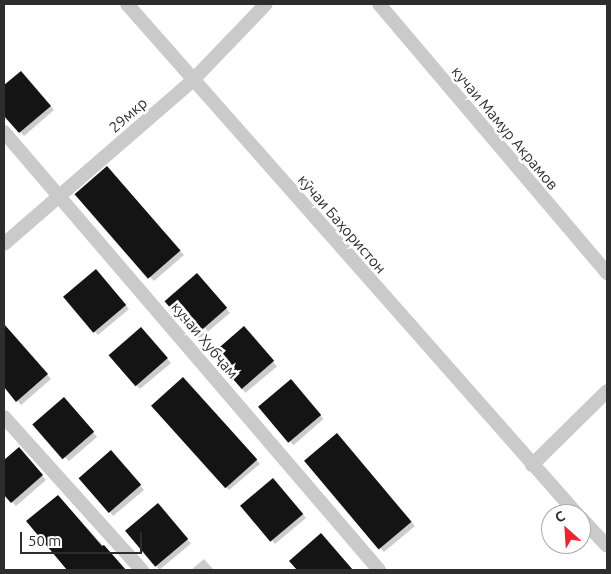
<!DOCTYPE html>
<html>
<head>
<meta charset="utf-8">
<style>
  body { margin:0 }
  #map { position:relative; width:611px; height:574px; overflow:hidden; background:#fff; font-family:Ubuntu,sans-serif }
  div>[style] { position:absolute }
  [style*='--x'] { left:calc(var(--x)*1px); top:calc(var(--y)*1px); width:calc(var(--w)*1px); rotate:calc(var(--a)*1deg) }
  .shadow>* { inset:0; background:#0003; transform-origin:0 0 }
  .building>* { inset:0; background:#141414; transform-origin:0 0 }
  .minor>* { height:14px; margin:-7px; padding:0 7px; transform-origin:7px; border-radius:7px; background:#cacaca }
  span { translate:-50% -50%; white-space:nowrap; text-align:center; line-height:1.15; -webkit-text-stroke:5px #fff; paint-order:stroke }
  .street-label { font-size:15px; color:#2d2d2d }
  .frame { position:absolute; inset:0; border:5px solid #2d2d2d; pointer-events:none }
  .north { position:absolute; left:541px; top:504px; width:50px; height:50px; box-sizing:border-box; background:#fff; border:1px solid #ababab; border-radius:50%; rotate:334deg; font-size:14px; font-weight:700; line-height:20px; text-align:center; color:#2d2d2d }
  .north::after { content:''; display:block; margin:auto; width:18px; height:22px; background:#ef242f; clip-path:polygon(50% 0,100% 100%,50% 72%,0 100%) }
  .scale { position:absolute; left:20px; top:532px; width:122px; height:22px; box-sizing:border-box; border:2px solid #2d2d2d; border-top:0; padding-left:6px; font-size:15px; line-height:18px; white-space:nowrap; color:#2d2d2d; -webkit-text-stroke:4px #fff; paint-order:stroke }
</style>
</head>
<body>
<div id="map">
  <div class="shadow">
    <div style="clip-path:polygon(21px 72px,54px 110px,24px 136px,4px 114px,4px 87px)"></div>
    <div style="clip-path:polygon(111px 172px,184px 255px,154px 281px,150px 277px)"></div>
    <div style="clip-path:polygon(100px 275px,129px 309px,98px 335px,94px 331px)"></div>
    <div style="clip-path:polygon(201px 278px,230px 313px,199px 339px,195px 335px)"></div>
    <div style="clip-path:polygon(4px 324px,51px 379px,21px 405px,4px 386px)"></div>
    <div style="left:248px;top:332px;width:45px;height:41px;rotate:50deg"></div>
    <div style="clip-path:polygon(145px 333px,171px 363px,140px 389px,136px 385px)"></div>
    <div style="left:294px;top:385px;width:45px;height:40px;rotate:49deg"></div>
    <div style="clip-path:polygon(68px 402px,97px 437px,69px 461px,65px 457px)"></div>
    <div style="clip-path:polygon(152px 405px,227px 426px,260px 464px,229px 490px)"></div>
    <div style="clip-path:polygon(341px 439px,415px 526px,384px 552px,380px 548px)"></div>
    <div style="clip-path:polygon(19px 449px,46px 480px,16px 506px,4px 493px,4px 462px)"></div>
    <div style="clip-path:polygon(115px 456px,144px 490px,113px 516px,110px 512px)"></div>
    <div style="clip-path:polygon(277px 484px,306px 518px,275px 544px,272px 540px)"></div>
    <div style="clip-path:polygon(62px 500px,125px 570px,71px 570px,28px 521px)"></div>
    <div style="left:162px;top:509px;width:45px;height:41px;rotate:50deg"></div>
    <div style="clip-path:polygon(325px 539px,352px 570px,298px 570px,290px 561px)"></div>
    <div style="clip-path:polygon(204px 559px,214px 570px,191px 570px)"></div>
  </div>
  <div class="building">
    <div style="clip-path:polygon(21px 71px,51px 106px,19px 133px,4px 116px,4px 85px)"></div>
    <div style="left:107px;top:166px;width:112px;height:43px;rotate:49deg"></div>
    <div style="left:96px;top:269px;width:47px;height:43px;rotate:50deg"></div>
    <div style="left:197px;top:273px;width:46px;height:43px;rotate:49deg"></div>
    <div style="clip-path:polygon(4px 324px,48px 374px,16px 402px,4px 387px)"></div>
    <div style="left:244px;top:326px;width:46px;height:43px;rotate:49deg"></div>
    <div style="left:141px;top:327px;width:41px;height:43px;rotate:49deg"></div>
    <div style="left:183px;top:377px;width:111px;height:43px;rotate:48deg"></div>
    <div style="left:291px;top:379px;width:47px;height:43px;rotate:50deg"></div>
    <div style="left:64px;top:397px;width:46px;height:42px;rotate:49deg"></div>
    <div style="left:337px;top:433px;width:116px;height:43px;rotate:50deg"></div>
    <div style="clip-path:polygon(19px 447px,43px 475px,11px 503px,4px 495px,4px 460px)"></div>
    <div style="left:111px;top:450px;width:46px;height:43px;rotate:49deg"></div>
    <div style="left:273px;top:478px;width:47px;height:43px;rotate:50deg"></div>
    <div style="clip-path:polygon(58px 495px,102px 546px,104px 545px,126px 570px,67px 570px,26px 521px)"></div>
    <div style="left:158px;top:503px;width:47px;height:43px;rotate:50deg"></div>
    <div style="clip-path:polygon(321px 533px,353px 570px,297px 570px,289px 561px)"></div>
  </div>
  <div class="minor">
    <div style="--x:127;--y:4;--w:680;--a:48.58"></div>
    <div style="--x:379;--y:4;--w:353;--a:49.7"></div>
    <div style="--x:4;--y:132;--w:577;--a:49.43"></div>
    <div style="--x:4;--y:244;--w:250;--a:-40.9"></div>
    <div style="--x:193;--y:80;--w:105;--a:-46.2"></div>
    <div style="--x:4;--y:417;--w:206;--a:48"></div>
    <div style="--x:532;--y:465;--w:105;--a:-44.6"></div>
    <div style="--x:581;--y:518;--w:38;--a:47"></div>
  </div>
  <div class="street-label">
    <span style="left:128px;top:115px;rotate:-41deg">29мкр</span>
    <span style="left:505px;top:128px;rotate:50deg">кучаи Мамур Акрамов</span>
    <span style="left:342px;top:224px;rotate:49deg">кӯчаи Баҳористон</span>
    <span style="left:205px;top:340px;rotate:50deg">кучаи Хубҷам</span>
  </div>
  <div class="frame"></div>
  <div class="north">С</div>
  <div class="scale">50 m</div>
</div>
</body>
</html>
